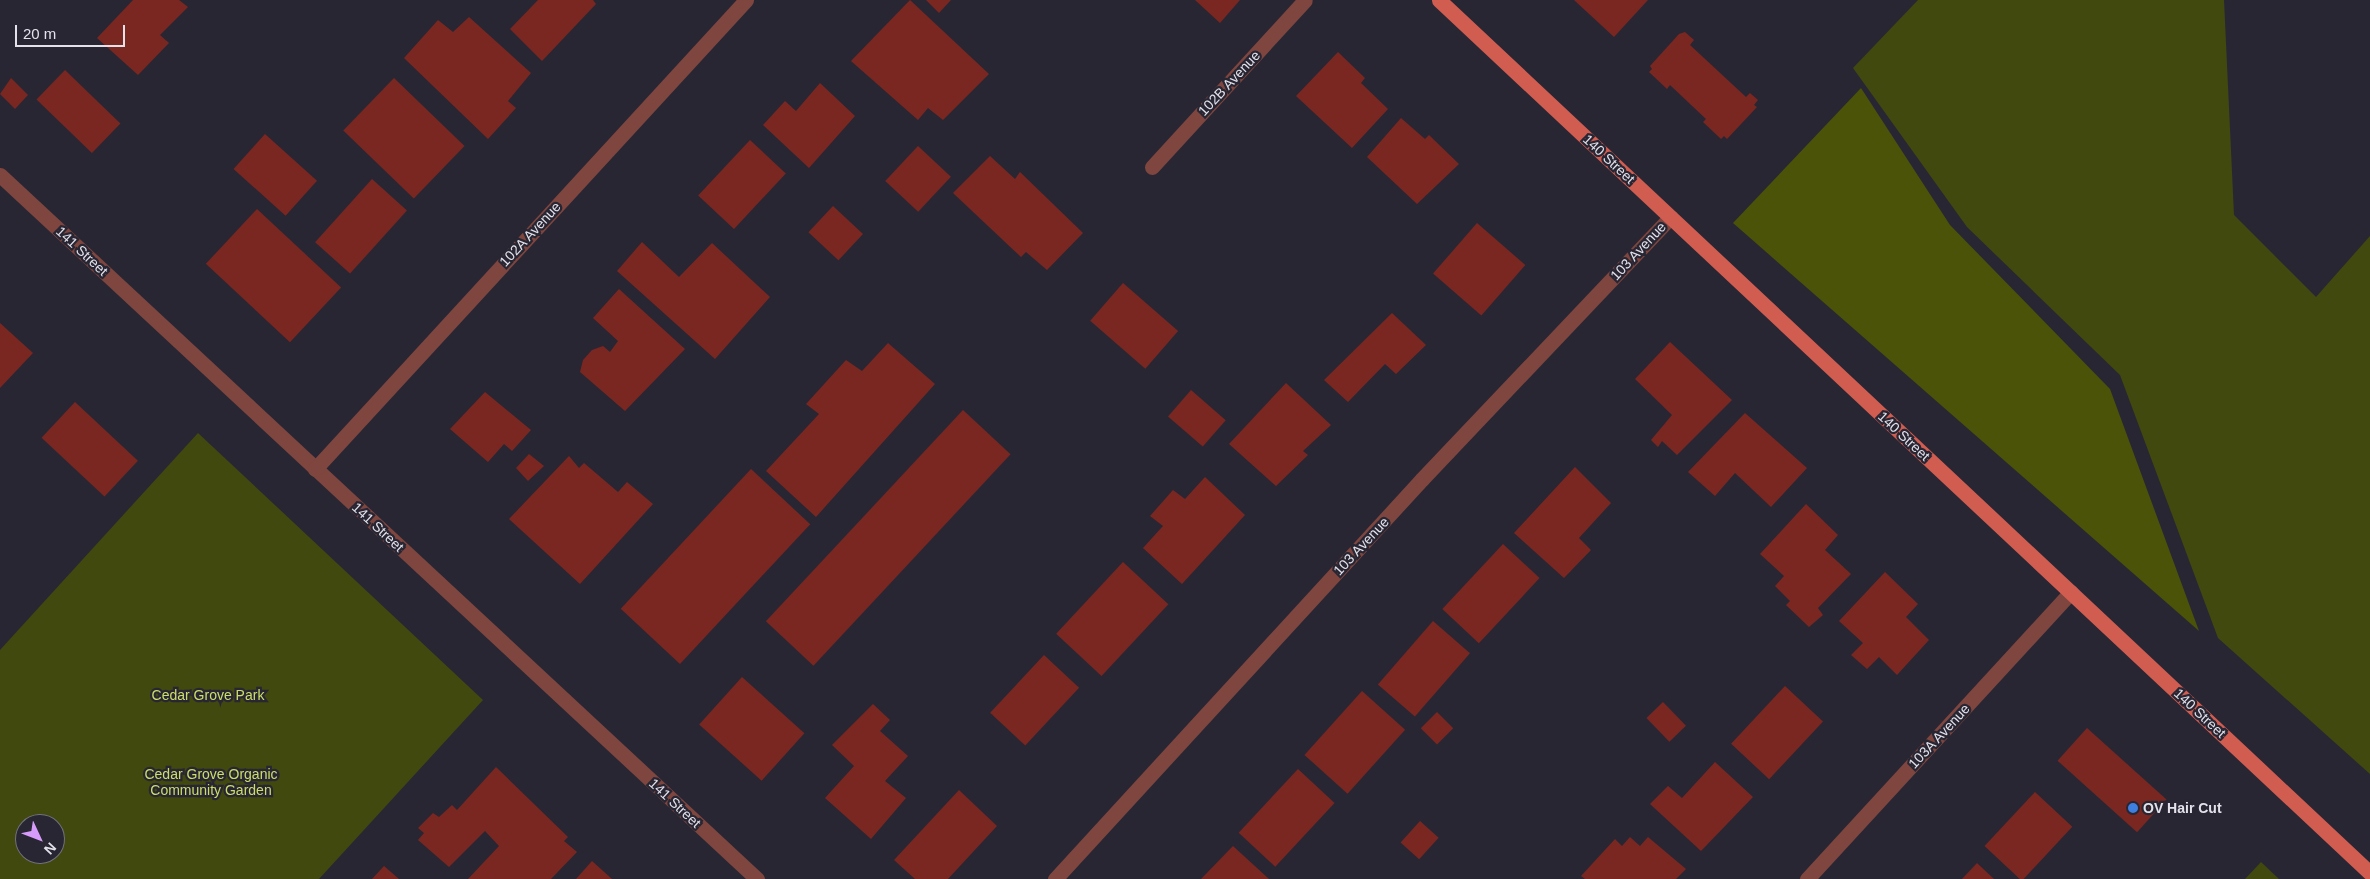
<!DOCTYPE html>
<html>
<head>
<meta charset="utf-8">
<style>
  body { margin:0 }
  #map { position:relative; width:2370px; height:879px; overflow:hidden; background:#292634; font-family:Helvetica,sans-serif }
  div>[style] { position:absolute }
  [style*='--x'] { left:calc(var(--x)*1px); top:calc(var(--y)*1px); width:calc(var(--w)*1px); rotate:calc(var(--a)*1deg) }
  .green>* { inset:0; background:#41490f }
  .forest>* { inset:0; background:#4a5308 }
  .building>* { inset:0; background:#792720; transform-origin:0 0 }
  .minor>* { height:15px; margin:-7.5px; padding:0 7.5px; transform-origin:7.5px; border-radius:7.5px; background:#7e463f }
  .major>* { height:15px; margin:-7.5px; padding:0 7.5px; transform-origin:7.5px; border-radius:7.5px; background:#d15d51 }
  .dots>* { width:14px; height:14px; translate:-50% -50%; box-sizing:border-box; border:2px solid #292634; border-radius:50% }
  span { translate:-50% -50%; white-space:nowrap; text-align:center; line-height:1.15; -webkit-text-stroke:4.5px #292634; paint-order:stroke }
  .street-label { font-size:14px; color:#e3e1ea }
  .park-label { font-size:14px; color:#ccde68 }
  .poi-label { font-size:14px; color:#e3e1ea; font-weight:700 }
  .left { translate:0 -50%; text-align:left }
  .north { position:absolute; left:15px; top:814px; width:50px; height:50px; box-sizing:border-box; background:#292634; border:1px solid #73717d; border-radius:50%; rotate:133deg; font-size:14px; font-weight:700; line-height:20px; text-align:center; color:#e3e1ea }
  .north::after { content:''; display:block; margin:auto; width:18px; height:22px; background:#d79bf9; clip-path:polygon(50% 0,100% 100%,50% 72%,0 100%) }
  .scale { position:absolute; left:15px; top:25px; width:110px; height:22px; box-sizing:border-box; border:2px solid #e3e1ea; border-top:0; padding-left:6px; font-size:15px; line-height:18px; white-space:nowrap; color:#e3e1ea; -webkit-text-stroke:4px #292634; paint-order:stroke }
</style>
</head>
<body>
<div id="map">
  <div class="green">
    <div style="clip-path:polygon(1918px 0,2224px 0,2234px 215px,2316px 297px,2370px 236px,2370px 774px,2218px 638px,2120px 375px,1967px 227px,1853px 68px)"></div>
    <div style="clip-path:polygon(evenodd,198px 433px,483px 700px,319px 879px,0 879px,0 650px,198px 433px,25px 824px,55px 824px,55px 854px,25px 854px,25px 824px)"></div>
    <div style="clip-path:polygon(2261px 862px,2279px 879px,2245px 879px)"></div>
  </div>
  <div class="forest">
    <div style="clip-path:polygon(1861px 88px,1950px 225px,2110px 389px,2199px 631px,1733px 223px)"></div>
  </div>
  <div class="building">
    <div style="clip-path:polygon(133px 0,179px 0,188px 7px,160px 35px,169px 43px,138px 75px,97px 38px)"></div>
    <div style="clip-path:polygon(538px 0,593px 0,596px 4px,542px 61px,510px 29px)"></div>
    <div style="clip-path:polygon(910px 0,989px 74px,943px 120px,928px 108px,918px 120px,851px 61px)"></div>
    <div style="clip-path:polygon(926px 0,951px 0,939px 13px)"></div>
    <div style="clip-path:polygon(1195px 0,1240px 0,1220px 23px)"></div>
    <div style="clip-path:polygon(1574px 0,1648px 0,1614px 37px)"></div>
    <div style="clip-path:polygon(469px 17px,531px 73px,508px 101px,516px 108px,488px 139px,404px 58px,438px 20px,453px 32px)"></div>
    <div style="clip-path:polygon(1685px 32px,1694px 40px,1690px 45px,1746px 97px,1750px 93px,1758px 100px,1754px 105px,1757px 107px,1727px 139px,1724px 136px,1721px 139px,1703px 122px,1706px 119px,1670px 85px,1667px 89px,1649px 72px,1652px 69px,1650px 66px,1679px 34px)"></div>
    <div style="clip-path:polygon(1338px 52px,1365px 78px,1361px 83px,1388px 109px,1352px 148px,1296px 96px)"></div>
    <div style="left:65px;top:70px;width:77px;height:41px;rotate:44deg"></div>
    <div style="clip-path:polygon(11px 78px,28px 95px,15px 109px,0 94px)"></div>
    <div style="left:394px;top:78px;width:98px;height:73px;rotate:44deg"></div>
    <div style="clip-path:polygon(820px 83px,855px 116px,809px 168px,763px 125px,785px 101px,796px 111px)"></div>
    <div style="clip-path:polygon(1401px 118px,1425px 139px,1429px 135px,1459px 164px,1417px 204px,1367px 157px)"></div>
    <div style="left:265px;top:134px;width:70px;height:47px;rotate:42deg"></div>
    <div style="left:750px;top:140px;width:49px;height:76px;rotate:43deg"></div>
    <div style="left:918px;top:146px;width:45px;height:48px;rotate:43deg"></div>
    <div style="clip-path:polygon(990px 156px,1015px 179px,1020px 172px,1083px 233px,1047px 270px,1026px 252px,1021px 257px,953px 193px)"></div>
    <div style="left:372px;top:179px;width:47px;height:85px;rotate:42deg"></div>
    <div style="left:833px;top:206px;width:41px;height:36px;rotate:43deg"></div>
    <div style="left:257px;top:209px;width:115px;height:75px;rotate:43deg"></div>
    <div style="left:1477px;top:223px;width:64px;height:67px;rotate:41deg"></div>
    <div style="clip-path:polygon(642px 242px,679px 277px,712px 243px,770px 297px,715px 359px,617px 271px)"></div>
    <div style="left:1123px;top:283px;width:73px;height:50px;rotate:41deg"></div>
    <div style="clip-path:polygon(619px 289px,685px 349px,625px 411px,580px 372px,583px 360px,592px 350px,603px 346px,610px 352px,618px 341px,593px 318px)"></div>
    <div style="clip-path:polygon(1392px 313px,1426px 345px,1396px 374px,1385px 364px,1348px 402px,1324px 380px)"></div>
    <div style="clip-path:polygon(0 323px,33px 353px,0 388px)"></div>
    <div style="clip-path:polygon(1670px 342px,1732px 400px,1677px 455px,1662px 441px,1658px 447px,1651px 440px,1672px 415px,1635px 379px)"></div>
    <div style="clip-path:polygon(888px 343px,935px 384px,816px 517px,766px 471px,819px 414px,806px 404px,846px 360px,862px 371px)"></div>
    <div style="clip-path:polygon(1286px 383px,1331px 425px,1303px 451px,1308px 455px,1276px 486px,1229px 444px)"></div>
    <div style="left:1191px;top:390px;width:46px;height:35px;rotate:41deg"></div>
    <div style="clip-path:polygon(485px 392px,531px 430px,512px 451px,504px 444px,488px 462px,450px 429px)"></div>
    <div style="left:75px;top:402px;width:86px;height:49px;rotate:43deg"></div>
    <div style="left:963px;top:410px;width:65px;height:289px;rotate:43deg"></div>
    <div style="clip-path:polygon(1745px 413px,1807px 468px,1771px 507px,1735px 473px,1715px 496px,1688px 472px)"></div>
    <div style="clip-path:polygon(529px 454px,544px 466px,528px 481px,516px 468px)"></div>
    <div style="clip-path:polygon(569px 456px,579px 468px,584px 463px,618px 492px,627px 482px,653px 504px,580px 584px,509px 519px)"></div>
    <div style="clip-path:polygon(1575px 467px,1611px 503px,1579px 538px,1591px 550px,1564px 578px,1514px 533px)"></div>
    <div style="left:751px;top:469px;width:81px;height:191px;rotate:43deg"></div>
    <div style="clip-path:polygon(1205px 477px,1245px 515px,1182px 584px,1143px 548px,1163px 526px,1150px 516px,1173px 490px,1185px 499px)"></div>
    <div style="clip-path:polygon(1806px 504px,1838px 535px,1825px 550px,1851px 574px,1818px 608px,1823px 615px,1809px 627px,1786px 605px,1790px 601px,1775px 586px,1784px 576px,1760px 554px)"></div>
    <div style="left:1503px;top:544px;width:50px;height:89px;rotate:43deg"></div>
    <div style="left:1123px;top:562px;width:62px;height:98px;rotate:43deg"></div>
    <div style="clip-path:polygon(1885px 572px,1918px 604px,1906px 617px,1929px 640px,1897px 675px,1879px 657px,1867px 669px,1851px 655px,1863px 643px,1839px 621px)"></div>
    <div style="left:1433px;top:621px;width:49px;height:84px;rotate:41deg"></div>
    <div style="left:1044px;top:655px;width:48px;height:79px;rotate:43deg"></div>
    <div style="left:742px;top:677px;width:84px;height:64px;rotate:42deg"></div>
    <div style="left:1785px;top:686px;width:52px;height:79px;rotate:43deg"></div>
    <div style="left:1362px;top:691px;width:58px;height:86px;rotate:42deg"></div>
    <div style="left:1663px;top:702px;width:33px;height:23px;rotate:46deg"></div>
    <div style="clip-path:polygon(873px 704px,890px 720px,880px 731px,908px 756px,885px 781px,906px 798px,871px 839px,825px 798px,854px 766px,832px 745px)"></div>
    <div style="left:1437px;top:712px;width:23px;height:23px;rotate:45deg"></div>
    <div style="left:2087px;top:728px;width:107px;height:44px;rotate:42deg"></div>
    <div style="clip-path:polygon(1715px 762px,1753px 797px,1701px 851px,1650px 804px,1668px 786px,1682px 798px)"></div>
    <div style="clip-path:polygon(496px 767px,568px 837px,564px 841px,577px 852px,551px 879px,468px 879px,499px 846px,485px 831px,449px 867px,418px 840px,424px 833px,418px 828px,433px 813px,439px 817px,452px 805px,457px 810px)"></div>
    <div style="left:1298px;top:769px;width:50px;height:87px;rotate:43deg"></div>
    <div style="clip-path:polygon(959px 790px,997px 826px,948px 879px,915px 879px,894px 860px)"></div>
    <div style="left:2035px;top:792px;width:51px;height:74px;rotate:43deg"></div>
    <div style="left:1420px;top:821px;width:25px;height:29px;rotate:42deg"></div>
    <div style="clip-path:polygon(1630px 837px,1640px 846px,1648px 837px,1686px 869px,1676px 879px,1585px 879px,1581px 876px,1615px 839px,1622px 846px)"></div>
    <div style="clip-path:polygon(1233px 846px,1269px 879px,1201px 879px)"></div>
    <div style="clip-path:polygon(592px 861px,612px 879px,576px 879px)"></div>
    <div style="clip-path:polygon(1977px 863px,1994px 879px,1962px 879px)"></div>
    <div style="clip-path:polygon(384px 866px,399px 879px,372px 879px)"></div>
  </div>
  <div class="minor">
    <div style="--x:1152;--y:167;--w:226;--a:-47.5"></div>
    <div style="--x:0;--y:175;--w:1034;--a:42.92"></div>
    <div style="--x:315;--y:469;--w:637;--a:-47.42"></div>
    <div style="--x:1055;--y:879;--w:543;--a:-47.46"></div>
    <div style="--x:1422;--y:479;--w:361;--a:-46.5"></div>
    <div style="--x:1807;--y:879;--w:390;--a:-47.4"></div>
  </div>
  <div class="major">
    <div style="--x:1439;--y:0;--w:1276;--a:43.16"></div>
  </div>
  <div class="dots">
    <div style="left:2133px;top:808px;background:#3f7fe0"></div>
  </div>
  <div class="street-label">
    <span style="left:1229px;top:83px;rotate:-47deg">102B Avenue</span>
    <span style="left:1609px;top:159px;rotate:43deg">140 Street</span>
    <span style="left:530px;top:234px;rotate:-47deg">102A Avenue</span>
    <span style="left:82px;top:251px;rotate:43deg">141 Street</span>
    <span style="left:1638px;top:251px;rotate:-47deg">103 Avenue</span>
    <span style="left:1904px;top:436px;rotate:43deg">140 Street</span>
    <span style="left:378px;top:527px;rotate:43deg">141 Street</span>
    <span style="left:1361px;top:546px;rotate:-47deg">103 Avenue</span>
    <span style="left:2200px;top:713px;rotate:43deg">140 Street</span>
    <span style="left:1939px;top:736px;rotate:-47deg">103A Avenue</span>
    <span style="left:675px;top:803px;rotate:43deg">141 Street</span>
  </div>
  <div class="park-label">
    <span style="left:208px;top:695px">Cedar Grove Park</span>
    <span style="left:211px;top:782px">Cedar Grove Organic<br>Community Garden</span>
  </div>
  <div class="poi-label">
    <span class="left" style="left:2143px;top:808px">OV Hair Cut</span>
  </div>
  <div class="north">N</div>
  <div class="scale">20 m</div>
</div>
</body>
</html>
